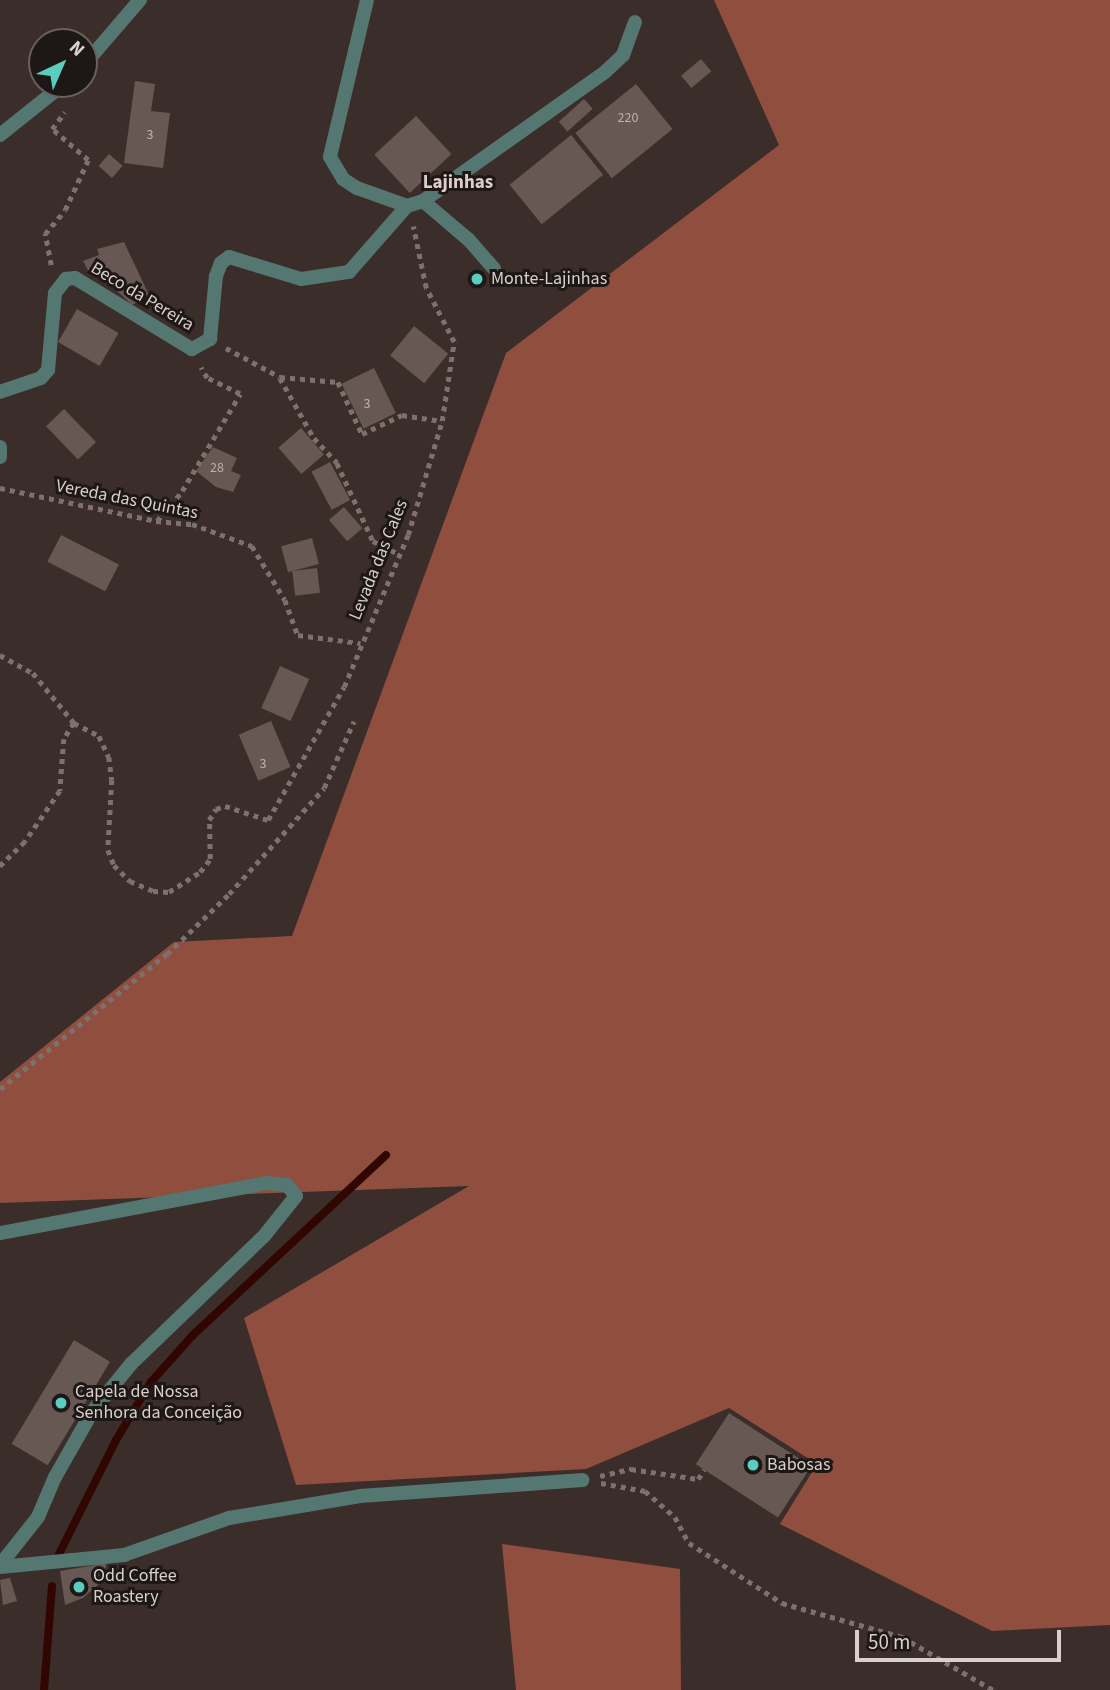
<!DOCTYPE html>
<html>
<head>
<meta charset="utf-8">
<style>
  body { margin:0 }
  #map { position:relative; width:1110px; height:1690px; overflow:hidden; background:#3b2d29; font-family:"Source Sans 3",sans-serif }
  div>[style] { position:absolute }
  [style*='--x'] { left:calc(var(--x)*1px); top:calc(var(--y)*1px); width:calc(var(--w)*1px); rotate:calc(var(--a)*1deg) }
  .forest>* { inset:0; background:#904e3f }
  .stream>* { height:8px; margin:-4px; padding:0 4px; transform-origin:4px; border-radius:4px; background:#310500 }
  .building>* { inset:0; background:#685854; transform-origin:0 0 }
  .path>* { height:4.5px; margin-top:-2.25px; transform-origin:0; background:repeating-linear-gradient(90deg,#7d716e 0 5px,transparent 0 10px) }
  .lane>* { height:14px; margin:-7px; padding:0 7px; transform-origin:7px; border-radius:7px; background:#547772 }
  .street>* { height:14px; margin:-7px; padding:0 7px; transform-origin:7px; border-radius:7px; background:#547772 }
  .dots>* { width:19px; height:19px; translate:-50% -50%; box-sizing:border-box; border:4px solid #1d1715; border-radius:50% }
  span { translate:-50% -50%; white-space:nowrap; text-align:center; line-height:1.15; -webkit-text-stroke:6px #1d1715; paint-order:stroke }
  .number-label { font-size:14px; color:#bdb1af }
  .number-label span { -webkit-text-stroke-width:0 }
  .poi-label { font-size:18px; color:#d9cfcd }
  .left { translate:0 -50%; text-align:left }
  .street-label { font-size:18px; color:#d9cfcd }
  .neighbourhood-label { font-size:19px; color:#dfcdc8; font-weight:700 }
  .north { position:absolute; left:28px; top:28px; width:70px; height:70px; box-sizing:border-box; background:#1d1715; border:2px solid #68615f; border-radius:50%; rotate:44deg; font-size:19px; font-weight:700; line-height:28px; text-align:center; color:#d9cfcd }
  .north::after { content:''; display:block; margin:auto; width:24px; height:32px; background:#58cec0; clip-path:polygon(50% 0,100% 100%,50% 72%,0 100%) }
  .scale { position:absolute; left:855px; top:1630px; width:206px; height:32px; box-sizing:border-box; border:4px solid #d9cfcd; border-top:0; padding-left:9px; font-size:21px; line-height:24px; white-space:nowrap; color:#d9cfcd; -webkit-text-stroke:5px #1d1715; paint-order:stroke }
</style>
</head>
<body>
<div id="map">
  <div class="forest">
    <div style="clip-path:polygon(714px 0,1110px 0,1110px 1625px,992px 1631px,780px 1524px,817px 1464px,729px 1408px,586px 1469px,296px 1485px,244px 1318px,469px 1186px,0 1203px,0 1082px,174px 942px,292px 936px,506px 353px,779px 145px)"></div>
    <div style="clip-path:polygon(502px 1544px,680px 1569px,681px 1690px,516px 1690px)"></div>
  </div>
  <div class="stream">
    <div style="--x:59;--y:1554;--w:127;--a:-63.4"></div>
    <div style="--x:116;--y:1440;--w:68;--a:-58.9"></div>
    <div style="--x:151;--y:1382;--w:63;--a:-48.2"></div>
    <div style="--x:193;--y:1335;--w:264;--a:-43"></div>
    <div style="--x:44;--y:1690;--w:104;--a:-85.6"></div>
  </div>
  <div class="building">
    <div style="left:701px;top:59px;width:16px;height:26px;rotate:50deg"></div>
    <div style="clip-path:polygon(135px 81px,155px 84px,151px 111px,170px 113px,163px 168px,124px 163px)"></div>
    <div style="left:636px;top:84px;width:58px;height:78px;rotate:51deg"></div>
    <div style="left:584px;top:99px;width:13px;height:34px;rotate:48deg"></div>
    <div style="left:416px;top:116px;width:52px;height:57px;rotate:47deg"></div>
    <div style="left:571px;top:135px;width:51px;height:79px;rotate:51deg"></div>
    <div style="left:109px;top:154px;width:18px;height:16px;rotate:41deg"></div>
    <div style="clip-path:polygon(124px 242px,149px 295px,132px 305px,98px 273px,90px 274px,83px 261px,99px 255px,97px 249px)"></div>
    <div style="left:77px;top:309px;width:48px;height:38px;rotate:30deg"></div>
    <div style="left:414px;top:326px;width:44px;height:38px;rotate:39deg"></div>
    <div style="left:374px;top:368px;width:50px;height:36px;rotate:64deg"></div>
    <div style="left:64px;top:409px;width:46px;height:25px;rotate:46deg"></div>
    <div style="left:301px;top:428px;width:35px;height:30px;rotate:49deg"></div>
    <div style="clip-path:polygon(213px 447px,237px 458px,231px 471px,241px 475px,233px 492px,216px 487px,196px 471px)"></div>
    <div style="left:330px;top:462px;width:43px;height:21px;rotate:62deg"></div>
    <div style="left:344px;top:507px;width:28px;height:20px;rotate:49deg"></div>
    <div style="left:61px;top:535px;width:65px;height:30px;rotate:27deg"></div>
    <div style="left:312px;top:538px;width:27px;height:32px;rotate:75deg"></div>
    <div style="left:317px;top:568px;width:25px;height:25px;rotate:83deg"></div>
    <div style="left:280px;top:666px;width:32px;height:46px;rotate:24deg"></div>
    <div style="left:271px;top:721px;width:50px;height:35px;rotate:67deg"></div>
    <div style="left:74px;top:1340px;width:42px;height:121px;rotate:31deg"></div>
    <div style="left:729px;top:1413px;width:98px;height:61px;rotate:33deg"></div>
    <div style="clip-path:polygon(107px 1563px,102px 1581px,83px 1598px,65px 1605px,60px 1571px)"></div>
    <div style="clip-path:polygon(10px 1578px,17px 1601px,3px 1605px,0 1580px)"></div>
  </div>
  <div class="path">
    <div style="--x:51;--y:265;--w:32;--a:-101"></div>
    <div style="--x:45;--y:234;--w:31;--a:-50"></div>
    <div style="--x:65;--y:210;--w:55;--a:-65.3"></div>
    <div style="--x:88;--y:160;--w:48;--a:-139.3"></div>
    <div style="--x:52;--y:129;--w:21;--a:-53"></div>
    <div style="--x:226;--y:348;--w:61;--a:28.2"></div>
    <div style="--x:280;--y:377;--w:58;--a:4.9"></div>
    <div style="--x:338;--y:382;--w:57;--a:65.2"></div>
    <div style="--x:362;--y:434;--w:44;--a:-25.4"></div>
    <div style="--x:402;--y:415;--w:40;--a:8.5"></div>
    <div style="--x:280;--y:378;--w:69;--a:60.5"></div>
    <div style="--x:314;--y:438;--w:34;--a:47"></div>
    <div style="--x:337;--y:463;--w:86;--a:65.2"></div>
    <div style="--x:373;--y:541;--w:29;--a:27"></div>
    <div style="--x:0;--y:488;--w:159;--a:11.9"></div>
    <div style="--x:156;--y:521;--w:36;--a:5"></div>
    <div style="--x:192;--y:524;--w:64;--a:20.1"></div>
    <div style="--x:252;--y:546;--w:63;--a:58.6"></div>
    <div style="--x:285;--y:600;--w:37;--a:70"></div>
    <div style="--x:298;--y:635;--w:63;--a:7.4"></div>
    <div style="--x:157;--y:521;--w:39;--a:-50"></div>
    <div style="--x:182;--y:491;--w:113;--a:-59.1"></div>
    <div style="--x:240;--y:394;--w:37;--a:-154"></div>
    <div style="--x:207;--y:378;--w:12;--a:-121"></div>
    <div style="--x:0;--y:655;--w:38;--a:29"></div>
    <div style="--x:33;--y:673;--w:65;--a:50.6"></div>
    <div style="--x:74;--y:723;--w:19;--a:122"></div>
    <div style="--x:64;--y:739;--w:52;--a:94.4"></div>
    <div style="--x:60;--y:791;--w:62;--a:124.5"></div>
    <div style="--x:25;--y:842;--w:35;--a:136"></div>
    <div style="--x:74;--y:723;--w:28;--a:27"></div>
    <div style="--x:99;--y:736;--w:23;--a:65"></div>
    <div style="--x:109;--y:757;--w:23;--a:83"></div>
    <div style="--x:112;--y:780;--w:70;--a:93.3"></div>
    <div style="--x:108;--y:850;--w:16;--a:68"></div>
    <div style="--x:114;--y:865;--w:23;--a:45"></div>
    <div style="--x:130;--y:881;--w:25;--a:23"></div>
    <div style="--x:153;--y:891;--w:16;--a:4"></div>
    <div style="--x:169;--y:892;--w:37;--a:-33"></div>
    <div style="--x:200;--y:872;--w:16;--a:-52"></div>
    <div style="--x:210;--y:859;--w:39;--a:-91"></div>
    <div style="--x:209;--y:820;--w:13;--a:-58"></div>
    <div style="--x:216;--y:809;--w:9;--a:-18"></div>
    <div style="--x:225;--y:806;--w:45;--a:18"></div>
    <div style="--x:268;--y:820;--w:153;--a:-60.3"></div>
    <div style="--x:344;--y:687;--w:165;--a:-67.2"></div>
    <div style="--x:408;--y:535;--w:119;--a:-73.4"></div>
    <div style="--x:442;--y:421;--w:80;--a:-81.4"></div>
    <div style="--x:454;--y:342;--w:61;--a:-117.4"></div>
    <div style="--x:426;--y:288;--w:63;--a:-101.8"></div>
    <div style="--x:0;--y:1089;--w:215;--a:-39"></div>
    <div style="--x:167;--y:954;--w:86;--a:-44.1"></div>
    <div style="--x:229;--y:894;--w:142;--a:-48.1"></div>
    <div style="--x:324;--y:788;--w:73;--a:-65.9"></div>
    <div style="--x:600;--y:1476;--w:32;--a:-13"></div>
    <div style="--x:631;--y:1469;--w:68;--a:8.5"></div>
    <div style="--x:698;--y:1479;--w:11;--a:-56"></div>
    <div style="--x:601;--y:1483;--w:45;--a:10.3"></div>
    <div style="--x:645;--y:1491;--w:40;--a:41"></div>
    <div style="--x:675;--y:1517;--w:30;--a:62"></div>
    <div style="--x:689;--y:1543;--w:111;--a:32.8"></div>
    <div style="--x:782;--y:1603;--w:125;--a:15.8"></div>
    <div style="--x:902;--y:1637;--w:105;--a:30.2"></div>
  </div>
  <div class="lane">
    <div style="--x:84;--y:65;--w:86;--a:-49.3"></div>
    <div style="--x:0;--y:135;--w:82;--a:-38.6"></div>
    <div style="--x:423;--y:201;--w:60;--a:40.3"></div>
    <div style="--x:469;--y:240;--w:38;--a:49"></div>
    <div style="--x:0;--y:392;--w:43;--a:-18.9"></div>
    <div style="--x:41;--y:378;--w:11;--a:-49"></div>
    <div style="--x:48;--y:370;--w:77;--a:-84.8"></div>
    <div style="--x:55;--y:293;--w:18;--a:-52"></div>
    <div style="--x:66;--y:279;--w:9;--a:-6"></div>
    <div style="--x:75;--y:278;--w:137;--a:31.3"></div>
    <div style="--x:192;--y:349;--w:21;--a:-29"></div>
    <div style="--x:210;--y:339;--w:63;--a:-84.6"></div>
    <div style="--x:216;--y:276;--w:14;--a:-69"></div>
    <div style="--x:221;--y:263;--w:10;--a:-37"></div>
    <div style="--x:229;--y:257;--w:75;--a:17"></div>
    <div style="--x:301;--y:279;--w:49;--a:-8.3"></div>
    <div style="--x:349;--y:272;--w:88;--a:-48.7"></div>
    <div style="--x:407;--y:206;--w:17;--a:-17"></div>
    <div style="--x:423;--y:201;--w:223;--a:-35.3"></div>
    <div style="--x:605;--y:72;--w:25;--a:-43"></div>
    <div style="--x:623;--y:55;--w:35;--a:-70"></div>
    <div style="--x:0;--y:447;--w:10;--a:90"></div>
    <div style="--x:0;--y:1233;--w:272;--a:-10.6"></div>
    <div style="--x:267;--y:1183;--w:20;--a:6"></div>
    <div style="--x:287;--y:1185;--w:14;--a:51"></div>
    <div style="--x:296;--y:1196;--w:51;--a:128.7"></div>
    <div style="--x:264;--y:1236;--w:185;--a:136.1"></div>
    <div style="--x:131;--y:1364;--w:62;--a:129.1"></div>
    <div style="--x:92;--y:1412;--w:75;--a:119.6"></div>
    <div style="--x:55;--y:1477;--w:43;--a:113"></div>
    <div style="--x:38;--y:1517;--w:61;--a:128.4"></div>
    <div style="--x:0;--y:1567;--w:125;--a:-5.5"></div>
    <div style="--x:124;--y:1555;--w:111;--a:-19.4"></div>
    <div style="--x:229;--y:1518;--w:133;--a:-9.5"></div>
    <div style="--x:360;--y:1496;--w:223;--a:-4.1"></div>
  </div>
  <div class="street">
    <div style="--x:367;--y:0;--w:161;--a:103.3"></div>
    <div style="--x:330;--y:157;--w:26;--a:59"></div>
    <div style="--x:343;--y:179;--w:17;--a:33"></div>
    <div style="--x:357;--y:188;--w:53;--a:19.8"></div>
  </div>
  <div class="dots">
    <div style="left:477px;top:279px;background:#58cec0"></div>
    <div style="left:61px;top:1403px;background:#58cec0"></div>
    <div style="left:753px;top:1465px;background:#58cec0"></div>
    <div style="left:79px;top:1587px;background:#58cec0"></div>
  </div>
  <div class="number-label">
    <span style="left:628px;top:118px">220</span>
    <span style="left:150px;top:135px">3</span>
    <span style="left:367px;top:404px">3</span>
    <span style="left:217px;top:468px">28</span>
    <span style="left:263px;top:764px">3</span>
  </div>
  <div class="poi-label">
    <span class="left" style="left:491px;top:279px">Monte-Lajinhas</span>
    <span class="left" style="left:75px;top:1403px">Capela de Nossa<br>Senhora da Conceição</span>
    <span class="left" style="left:767px;top:1465px">Babosas</span>
    <span class="left" style="left:93px;top:1587px">Odd Coffee<br>Roastery</span>
  </div>
  <div class="street-label">
    <span style="left:142px;top:297px;rotate:31deg">Beco da Pereira</span>
    <span style="left:127px;top:500px;rotate:11deg">Vereda das Quintas</span>
    <span style="left:379px;top:560px;rotate:-68deg">Levada das Cales</span>
  </div>
  <div class="neighbourhood-label">
    <span style="left:458px;top:183px">Lajinhas</span>
  </div>
  <div class="north">N</div>
  <div class="scale">50 m</div>
</div>
</body>
</html>
